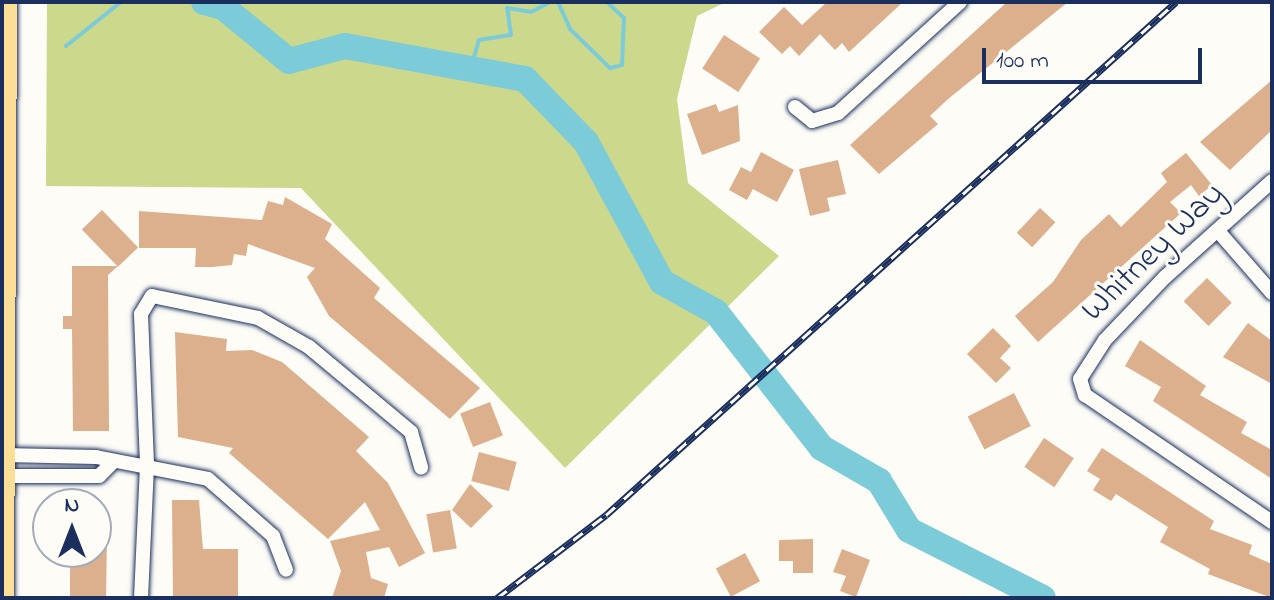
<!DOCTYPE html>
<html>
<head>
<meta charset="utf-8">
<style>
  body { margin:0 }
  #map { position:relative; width:1274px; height:600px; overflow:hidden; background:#fdfcf7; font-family:"Indie Flower",sans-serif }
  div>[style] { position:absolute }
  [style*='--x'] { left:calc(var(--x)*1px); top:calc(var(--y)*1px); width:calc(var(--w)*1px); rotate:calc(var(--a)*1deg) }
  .green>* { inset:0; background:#ccd88c }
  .stream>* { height:4px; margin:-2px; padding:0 2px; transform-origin:2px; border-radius:2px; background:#7ccbd9 }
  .river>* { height:26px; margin:-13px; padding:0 13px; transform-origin:13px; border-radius:13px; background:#7ccbd9 }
  .building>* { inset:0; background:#dcaf8d; transform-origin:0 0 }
  .roads { filter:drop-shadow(0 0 2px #1b2f5e) drop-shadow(0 0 2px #1b2f5e) }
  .minor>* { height:14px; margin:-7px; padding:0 7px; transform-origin:7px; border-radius:7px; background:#fdfcf7 }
  .primary>* { height:22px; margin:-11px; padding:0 11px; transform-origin:11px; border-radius:11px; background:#fdde96 }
  .rail>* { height:7px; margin-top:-3.5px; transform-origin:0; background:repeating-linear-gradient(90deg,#fdfcf7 0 12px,#1b2f5e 0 24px); box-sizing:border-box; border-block:2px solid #1b2f5e }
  span { translate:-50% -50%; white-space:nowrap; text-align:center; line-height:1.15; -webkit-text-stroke:6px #fdfcf7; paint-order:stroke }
  .street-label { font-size:34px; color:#1b2f5e }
  .frame { position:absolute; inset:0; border:4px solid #1b2f5e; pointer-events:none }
  .north { position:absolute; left:32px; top:488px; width:80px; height:80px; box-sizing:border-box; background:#fdfcf7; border:2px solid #a3aaba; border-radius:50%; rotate:0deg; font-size:22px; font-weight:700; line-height:32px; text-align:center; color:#1b2f5e }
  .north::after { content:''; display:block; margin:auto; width:28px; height:36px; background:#1b2f5e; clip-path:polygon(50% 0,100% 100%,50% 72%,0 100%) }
  .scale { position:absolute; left:982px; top:48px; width:220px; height:36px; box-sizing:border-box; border:4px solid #1b2f5e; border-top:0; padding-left:10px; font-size:24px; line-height:28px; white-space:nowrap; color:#1b2f5e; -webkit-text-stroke:6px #fdfcf7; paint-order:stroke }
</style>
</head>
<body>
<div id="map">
  <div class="green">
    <div style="clip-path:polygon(47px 2px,726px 2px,697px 16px,677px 99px,688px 183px,779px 256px,565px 468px,301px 188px,46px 186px)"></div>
  </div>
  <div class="stream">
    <div style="--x:558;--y:2;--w:30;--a:66"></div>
    <div style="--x:570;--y:29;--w:56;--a:44.3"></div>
    <div style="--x:610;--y:68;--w:12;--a:-14"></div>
    <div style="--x:622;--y:65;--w:47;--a:-87.6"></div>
    <div style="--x:624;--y:18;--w:23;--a:-137"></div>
    <div style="--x:66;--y:46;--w:70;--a:-38.7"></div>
    <div style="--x:470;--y:71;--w:32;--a:-74"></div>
    <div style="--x:479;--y:40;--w:32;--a:-9"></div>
    <div style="--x:511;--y:35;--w:27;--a:-98"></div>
    <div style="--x:507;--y:8;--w:24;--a:9"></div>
    <div style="--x:531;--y:12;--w:21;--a:-28"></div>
  </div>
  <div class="river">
    <div style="--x:204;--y:2;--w:20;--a:15"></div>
    <div style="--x:223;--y:7;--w:85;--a:39.3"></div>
    <div style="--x:289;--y:61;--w:58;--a:-15"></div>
    <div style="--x:345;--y:46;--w:183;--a:10.4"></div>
    <div style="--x:525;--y:79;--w:88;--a:45.9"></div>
    <div style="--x:586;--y:142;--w:159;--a:61.5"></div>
    <div style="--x:662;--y:282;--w:62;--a:29.1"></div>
    <div style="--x:716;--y:312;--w:172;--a:52.1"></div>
    <div style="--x:822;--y:448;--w:66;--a:30.1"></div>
    <div style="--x:879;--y:481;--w:57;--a:58.5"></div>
    <div style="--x:909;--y:530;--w:150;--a:26.9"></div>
  </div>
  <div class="building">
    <div style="clip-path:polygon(827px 2px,903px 2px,849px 52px,842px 43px,835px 50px,820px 34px,799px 56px,790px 46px,782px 54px,759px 32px,784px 7px,802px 25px)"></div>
    <div style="clip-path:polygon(1007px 2px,1068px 2px,948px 99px,930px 116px,938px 124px,879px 174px,850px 145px)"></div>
    <div style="left:724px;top:35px;width:43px;height:40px;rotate:33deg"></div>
    <div style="clip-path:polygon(1272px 80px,1272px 130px,1230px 170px,1200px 142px)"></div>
    <div style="clip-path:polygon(716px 104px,719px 112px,738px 105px,740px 141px,702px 155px,687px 114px)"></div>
    <div style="clip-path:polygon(761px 152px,794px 170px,777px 202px,753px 189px,747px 200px,729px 190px,741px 167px,751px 172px)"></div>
    <div style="clip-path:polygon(1186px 153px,1212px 185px,1199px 196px,1191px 185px,1170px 202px,1181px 213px,1038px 342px,1015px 316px,1053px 282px,1081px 240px,1109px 214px,1121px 227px,1167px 182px,1161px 173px)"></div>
    <div style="clip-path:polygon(838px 160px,846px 194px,827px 198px,830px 211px,810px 216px,799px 169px)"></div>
    <div style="clip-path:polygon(285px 197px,332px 224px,325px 239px,380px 288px,374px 298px,480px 388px,450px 419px,329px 316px,307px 277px,315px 268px,248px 244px,246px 256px,234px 254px,232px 265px,212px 267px,195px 267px,196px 248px,139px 248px,139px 211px,262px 220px,268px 201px,283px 205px)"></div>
    <div style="left:1040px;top:208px;width:21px;height:34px;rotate:43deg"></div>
    <div style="left:102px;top:210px;width:52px;height:28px;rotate:46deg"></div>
    <div style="clip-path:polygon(72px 266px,118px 266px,108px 275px,109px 431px,73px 431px,72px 329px,63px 329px,63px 316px,72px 316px)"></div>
    <div style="left:1207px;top:278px;width:35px;height:33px;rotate:45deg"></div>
    <div style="clip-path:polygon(1248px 323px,1272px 341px,1272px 384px,1223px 357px)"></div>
    <div style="clip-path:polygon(993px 328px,1011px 346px,1000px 358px,1011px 368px,996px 383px,967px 354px)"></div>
    <div style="clip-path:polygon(175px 332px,227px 339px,226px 351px,252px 350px,282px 362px,369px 437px,356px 451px,388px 483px,425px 553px,399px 567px,389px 547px,366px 552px,371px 578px,388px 584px,384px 598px,332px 598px,341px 571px,330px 541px,380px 530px,365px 502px,328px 539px,229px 453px,233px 448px,178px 437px)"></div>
    <div style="clip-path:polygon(1140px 340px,1206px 386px,1200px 395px,1247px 422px,1241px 433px,1272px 450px,1272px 479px,1153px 401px,1161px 387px,1125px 366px)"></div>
    <div style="left:1014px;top:393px;width:37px;height:52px;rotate:63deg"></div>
    <div style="left:490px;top:402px;width:36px;height:32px;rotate:69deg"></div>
    <div style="left:1044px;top:438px;width:36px;height:35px;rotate:34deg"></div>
    <div style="clip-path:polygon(1102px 448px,1214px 521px,1210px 529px,1252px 545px,1249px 554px,1272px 564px,1272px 598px,1208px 574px,1210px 569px,1160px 542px,1168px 527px,1116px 494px,1111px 501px,1093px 490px,1100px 479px,1087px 471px)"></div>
    <div style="left:479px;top:452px;width:39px;height:30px;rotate:15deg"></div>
    <div style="clip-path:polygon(470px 484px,493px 506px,471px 528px,452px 510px)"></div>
    <div style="clip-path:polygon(172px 500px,199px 500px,203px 549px,238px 549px,238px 598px,173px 598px)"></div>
    <div style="left:450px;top:510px;width:39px;height:24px;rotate:80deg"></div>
    <div style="clip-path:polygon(107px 536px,106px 598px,70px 598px,70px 552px,96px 552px,96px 537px)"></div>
    <div style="clip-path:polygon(813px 539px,813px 573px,793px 573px,793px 561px,779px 561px,779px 540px)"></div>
    <div style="clip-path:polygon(842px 549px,870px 560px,856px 597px,840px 591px,846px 576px,833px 572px)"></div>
    <div style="left:745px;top:553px;width:32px;height:33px;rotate:62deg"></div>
  </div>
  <div class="roads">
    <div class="minor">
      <div style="--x:795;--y:107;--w:22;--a:39"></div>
      <div style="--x:812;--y:121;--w:27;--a:-17"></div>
      <div style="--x:838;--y:113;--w:165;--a:-42.3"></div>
      <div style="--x:1272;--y:181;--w:144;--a:138.1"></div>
      <div style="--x:1165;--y:277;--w:87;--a:133.6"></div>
      <div style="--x:1105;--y:340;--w:46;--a:122.7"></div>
      <div style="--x:1080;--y:379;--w:17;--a:73"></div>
      <div style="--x:1085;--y:395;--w:226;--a:34.2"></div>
      <div style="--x:1218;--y:231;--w:82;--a:48.9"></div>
      <div style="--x:4;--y:455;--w:92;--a:1.2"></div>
      <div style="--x:96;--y:457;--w:114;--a:11.1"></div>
      <div style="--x:208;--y:479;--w:86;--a:41.2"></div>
      <div style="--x:273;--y:536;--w:36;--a:69"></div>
      <div style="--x:4;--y:476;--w:95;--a:0"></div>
      <div style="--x:99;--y:476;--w:17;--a:-45"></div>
      <div style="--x:141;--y:598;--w:134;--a:-87.4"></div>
      <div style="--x:147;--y:464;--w:150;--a:-92.3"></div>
      <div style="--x:141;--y:314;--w:21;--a:-59"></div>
      <div style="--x:152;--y:296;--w:108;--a:11.7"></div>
      <div style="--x:258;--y:318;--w:59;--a:29.6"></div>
      <div style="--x:309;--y:347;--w:133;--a:39.8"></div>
      <div style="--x:411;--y:432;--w:37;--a:74"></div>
    </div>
    <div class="primary">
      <div style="--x:3;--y:598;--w:596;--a:-89.71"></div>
    </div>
  </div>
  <div class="rail">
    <div style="--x:497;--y:598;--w:137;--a:-37.3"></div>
    <div style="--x:606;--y:515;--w:767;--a:-41.99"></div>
  </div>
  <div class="street-label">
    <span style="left:1154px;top:253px;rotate:-44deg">Whitney Way</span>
  </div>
  <div class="frame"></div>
  <div class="north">N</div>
  <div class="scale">100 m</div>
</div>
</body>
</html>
